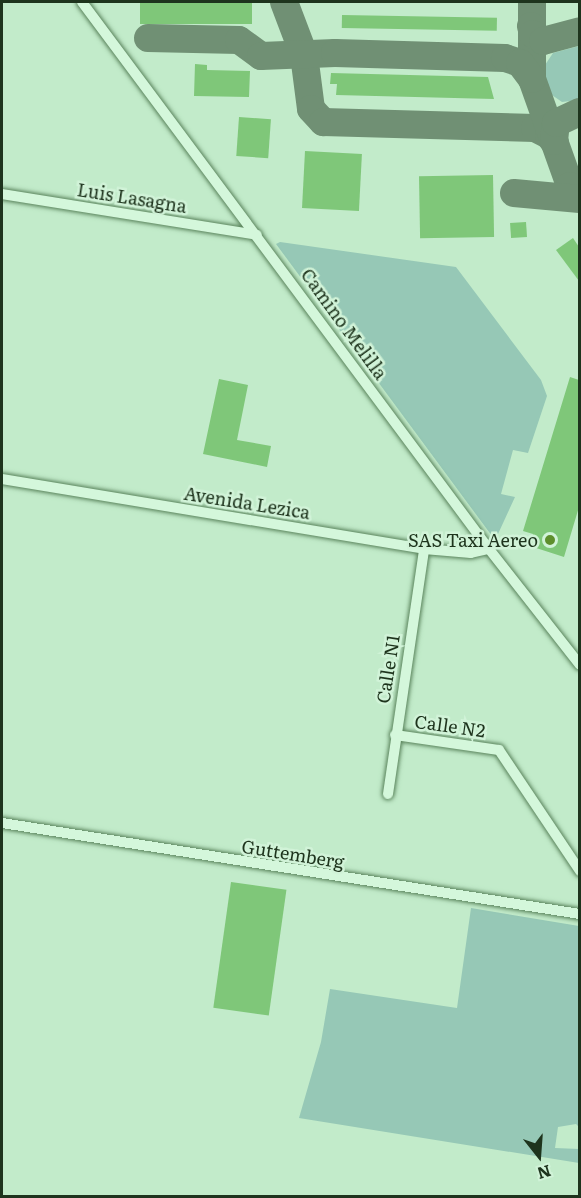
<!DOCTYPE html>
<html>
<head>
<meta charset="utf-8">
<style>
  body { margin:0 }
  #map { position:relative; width:581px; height:1198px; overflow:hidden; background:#c2ebca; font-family:Literata,serif }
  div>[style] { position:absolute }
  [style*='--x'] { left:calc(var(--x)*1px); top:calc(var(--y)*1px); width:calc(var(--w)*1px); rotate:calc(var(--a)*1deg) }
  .green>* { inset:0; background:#96c8b6 }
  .taxiway>* { height:28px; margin:-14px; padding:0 14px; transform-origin:14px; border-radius:14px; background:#709074 }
  .building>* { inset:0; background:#7fc779; transform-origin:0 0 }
  .roads { filter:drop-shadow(0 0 2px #5a845c) drop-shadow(0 0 2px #5a845c) }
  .minor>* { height:10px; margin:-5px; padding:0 5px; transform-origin:5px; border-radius:5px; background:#d4f7db }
  .dots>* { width:16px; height:16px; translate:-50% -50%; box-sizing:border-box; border:3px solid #d1f3d8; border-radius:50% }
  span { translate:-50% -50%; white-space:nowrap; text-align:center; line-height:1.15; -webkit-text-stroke:5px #d1f3d8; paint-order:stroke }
  .street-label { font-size:18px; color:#1e341d }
  .poi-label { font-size:18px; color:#1e341d }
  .right { translate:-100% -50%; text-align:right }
  .frame { position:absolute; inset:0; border:3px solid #1e341d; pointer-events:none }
  .north { position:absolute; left:509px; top:1126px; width:60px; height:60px; -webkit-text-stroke:4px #d1f3d8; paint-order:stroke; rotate:163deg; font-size:16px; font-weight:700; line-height:24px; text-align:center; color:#1e341d }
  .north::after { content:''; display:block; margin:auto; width:21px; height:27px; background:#1e341d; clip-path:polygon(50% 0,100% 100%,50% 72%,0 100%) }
</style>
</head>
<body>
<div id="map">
  <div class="green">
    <div style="clip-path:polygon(579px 46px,579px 100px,562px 102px,549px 93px,543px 68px,553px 53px)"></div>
    <div style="clip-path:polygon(280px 242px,456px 267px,541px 380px,547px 396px,528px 453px,513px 450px,501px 494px,515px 497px,498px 534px,492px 536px,276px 244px)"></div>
    <div style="clip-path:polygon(471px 908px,579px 926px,579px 1127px,576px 1124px,558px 1127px,555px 1148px,579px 1149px,579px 1163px,299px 1118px,321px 1042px,330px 989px,457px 1008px)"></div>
  </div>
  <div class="taxiway">
    <div style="--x:284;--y:2;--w:57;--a:69.3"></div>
    <div style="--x:304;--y:55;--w:54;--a:82.6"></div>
    <div style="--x:311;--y:109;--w:18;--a:47"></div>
    <div style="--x:323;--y:122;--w:212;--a:1.6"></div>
    <div style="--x:535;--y:128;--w:16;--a:27"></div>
    <div style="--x:549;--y:135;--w:10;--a:53"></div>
    <div style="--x:532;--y:2;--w:77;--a:90"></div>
    <div style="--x:532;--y:79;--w:114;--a:70.4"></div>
    <div style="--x:570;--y:186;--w:15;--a:48"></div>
    <div style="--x:531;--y:26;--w:8;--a:76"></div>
    <div style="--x:533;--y:34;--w:12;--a:35"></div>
    <div style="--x:543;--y:41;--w:38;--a:-15"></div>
    <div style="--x:148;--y:38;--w:91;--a:1.3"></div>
    <div style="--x:239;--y:40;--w:27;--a:36"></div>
    <div style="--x:261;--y:56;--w:74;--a:-2.3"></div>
    <div style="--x:335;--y:53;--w:170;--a:1.7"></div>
    <div style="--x:505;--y:58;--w:16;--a:18"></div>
    <div style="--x:520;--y:63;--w:20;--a:53"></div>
    <div style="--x:554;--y:141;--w:18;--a:-84"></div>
    <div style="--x:556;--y:123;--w:26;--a:-25"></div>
    <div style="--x:514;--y:193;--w:66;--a:5.2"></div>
  </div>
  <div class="building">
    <div style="left:140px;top:2px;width:112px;height:22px"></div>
    <div style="left:342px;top:15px;width:155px;height:13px;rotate:1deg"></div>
    <div style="clip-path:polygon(195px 64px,207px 65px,207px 70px,250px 71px,249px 97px,194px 96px)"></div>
    <div style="clip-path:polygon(331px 73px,488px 77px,494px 99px,336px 95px,337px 84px,330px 84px)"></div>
    <div style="left:239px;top:117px;width:32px;height:39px;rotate:4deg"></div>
    <div style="left:305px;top:151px;width:57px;height:57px;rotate:3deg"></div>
    <div style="left:493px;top:175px;width:62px;height:74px;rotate:89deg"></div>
    <div style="left:526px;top:222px;width:15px;height:16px;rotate:86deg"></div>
    <div style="clip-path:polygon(573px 238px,579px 247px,579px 281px,556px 250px)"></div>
    <div style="clip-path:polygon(570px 377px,579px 380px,579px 507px,564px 557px,530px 546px,533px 534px,523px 531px)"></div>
    <div style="clip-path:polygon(219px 379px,248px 385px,237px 440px,271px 446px,267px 467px,203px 454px)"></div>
    <div style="left:231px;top:882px;width:56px;height:127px;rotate:8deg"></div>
  </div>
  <div class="roads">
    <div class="minor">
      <div style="--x:82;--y:2;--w:682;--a:53.35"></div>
      <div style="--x:489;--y:549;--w:147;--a:51.9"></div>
      <div style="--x:2;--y:194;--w:258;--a:9.1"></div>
      <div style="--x:2;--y:479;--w:428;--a:9.4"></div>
      <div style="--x:424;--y:549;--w:47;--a:4.9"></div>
      <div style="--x:471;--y:553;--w:18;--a:-13"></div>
      <div style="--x:395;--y:735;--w:105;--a:8.2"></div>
      <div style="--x:499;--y:750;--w:146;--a:56.2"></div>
      <div style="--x:388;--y:794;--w:248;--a:-81.6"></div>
      <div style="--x:2;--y:823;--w:585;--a:8.95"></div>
    </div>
  </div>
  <div class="dots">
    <div style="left:550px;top:540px;background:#5e8f2d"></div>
  </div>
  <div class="street-label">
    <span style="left:132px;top:198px;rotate:9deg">Luis Lasagna</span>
    <span style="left:344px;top:324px;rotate:54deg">Camino Melilla</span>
    <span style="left:247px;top:503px;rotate:9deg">Avenida Lezica</span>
    <span style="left:388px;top:669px;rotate:-81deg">Calle N1</span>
    <span style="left:450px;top:726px;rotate:8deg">Calle N2</span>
    <span style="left:293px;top:854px;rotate:9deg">Guttemberg</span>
  </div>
  <div class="poi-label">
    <span class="right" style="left:538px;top:540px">SAS Taxi Aereo</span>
  </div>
  <div class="frame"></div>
  <div class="north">N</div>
</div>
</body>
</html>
